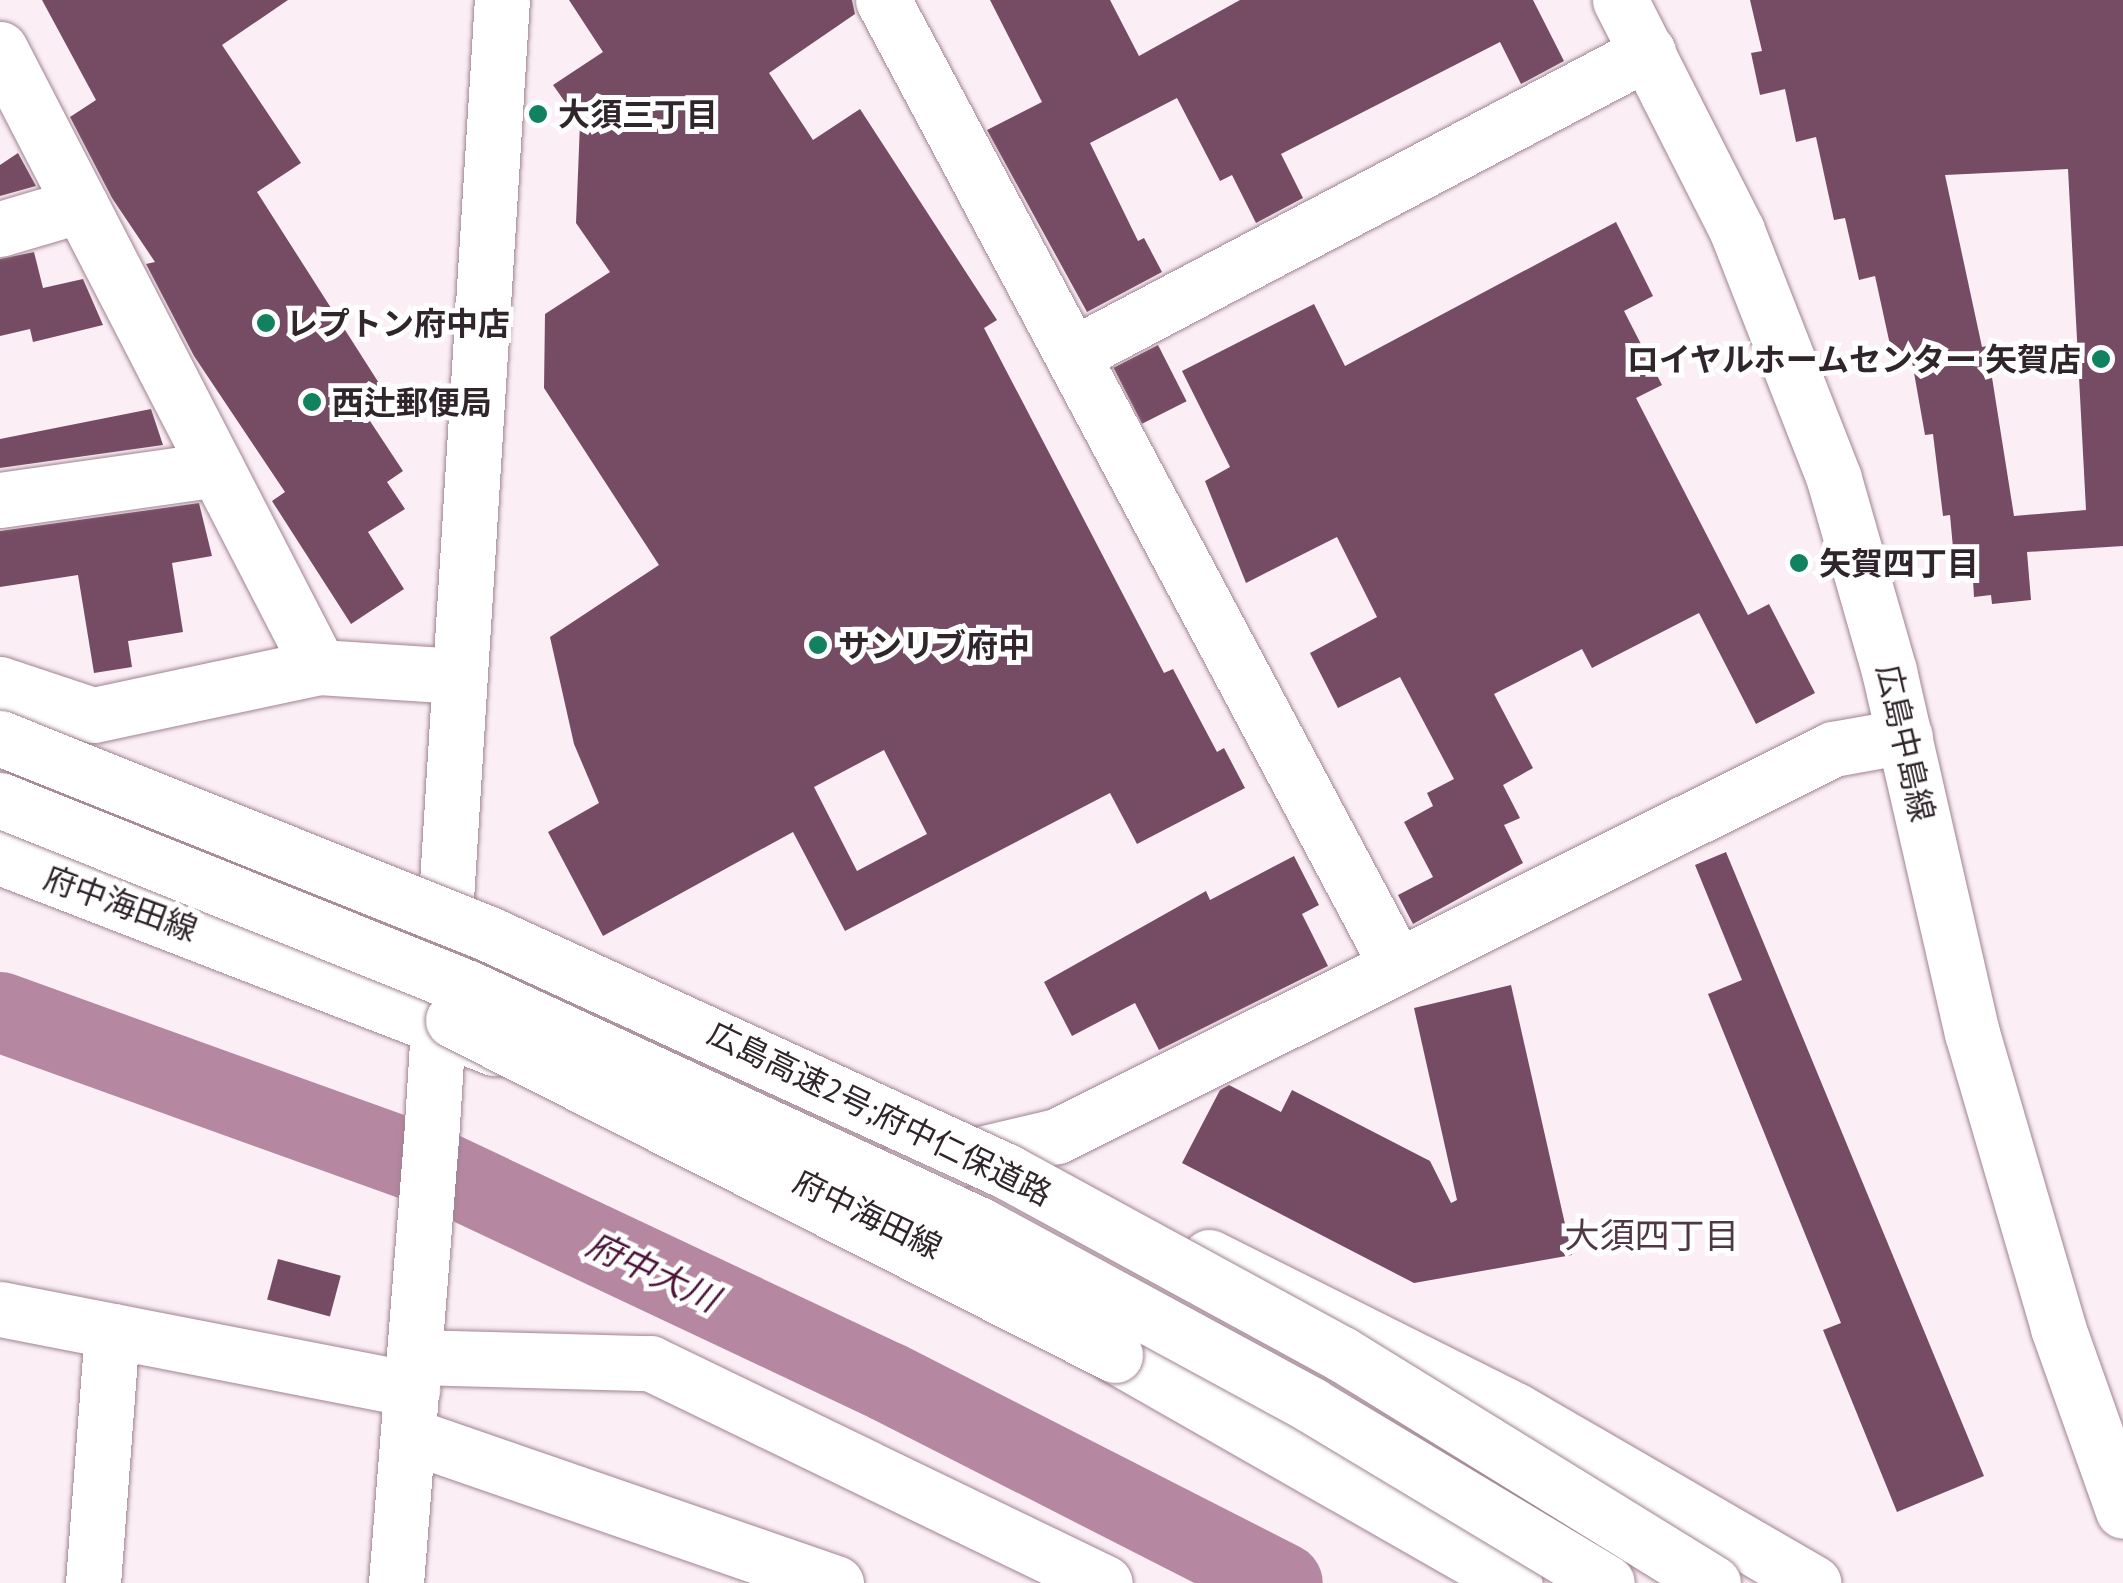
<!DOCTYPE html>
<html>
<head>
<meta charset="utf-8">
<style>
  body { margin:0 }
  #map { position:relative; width:2123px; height:1583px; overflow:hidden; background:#fbeef5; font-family:"PT Sans","Noto Sans JP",sans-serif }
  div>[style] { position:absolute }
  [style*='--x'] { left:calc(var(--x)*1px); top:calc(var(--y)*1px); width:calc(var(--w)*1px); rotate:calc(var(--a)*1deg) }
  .river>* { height:80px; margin:-40px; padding:0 40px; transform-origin:40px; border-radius:40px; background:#b687a1 }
  .building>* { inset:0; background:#764c64; transform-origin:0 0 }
  .roads { filter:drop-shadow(0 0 2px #a08392) drop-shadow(0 0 2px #a08392) }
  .minor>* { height:55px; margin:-27.5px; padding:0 27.5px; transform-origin:27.5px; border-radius:27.5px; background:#fff }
  .major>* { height:55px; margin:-27.5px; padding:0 27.5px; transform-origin:27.5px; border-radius:27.5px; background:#fff }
  .highway>* { height:55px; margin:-27.5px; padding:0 27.5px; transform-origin:27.5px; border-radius:27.5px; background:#fff }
  .bridges { filter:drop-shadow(0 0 2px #a08392) drop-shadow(0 0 2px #a08392) }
  .highway-bridge>* { height:55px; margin:-27.5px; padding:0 27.5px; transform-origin:27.5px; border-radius:27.5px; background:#fff }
  .dots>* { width:28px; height:28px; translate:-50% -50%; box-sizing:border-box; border:5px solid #fff; border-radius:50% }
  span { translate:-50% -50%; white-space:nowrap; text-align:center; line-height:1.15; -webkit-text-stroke:10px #fff; paint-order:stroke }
  .poi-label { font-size:32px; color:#30252b; font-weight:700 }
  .left { translate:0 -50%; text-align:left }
  .right { translate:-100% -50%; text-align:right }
  .street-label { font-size:32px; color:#30252b }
  .neighbourhood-label { font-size:35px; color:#503745 }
  .water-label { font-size:35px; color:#4c1438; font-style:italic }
</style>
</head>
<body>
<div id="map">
  <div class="river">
    <div style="--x:0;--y:1012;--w:461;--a:19.8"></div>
    <div style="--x:434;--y:1168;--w:502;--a:25.24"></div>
    <div style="--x:888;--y:1382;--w:443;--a:27"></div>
  </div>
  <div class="building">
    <div style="clip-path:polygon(42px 0,288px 0,222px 45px,301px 163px,257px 192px,391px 402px,368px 418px,403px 471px,387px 482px,405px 509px,368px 532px,404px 589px,351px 624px,272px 501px,285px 492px,194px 356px,146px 264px,155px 262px,112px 198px,70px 117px,96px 100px)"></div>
    <div style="clip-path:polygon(evenodd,569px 0,852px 0,855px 14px,769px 73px,813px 140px,860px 109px,997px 320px,984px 328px,1164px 673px,1173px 669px,1217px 752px,1224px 748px,1245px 788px,1137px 844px,1110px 793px,845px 931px,793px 832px,603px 936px,548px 832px,599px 803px,574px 744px,550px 637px,659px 565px,544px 388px,545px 314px,610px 272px,576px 223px,580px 123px,553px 85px,603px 52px,569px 0,884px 750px,927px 834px,857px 871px,814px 787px,884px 750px)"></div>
    <div style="clip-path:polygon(990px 0,1110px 0,1139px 56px,1240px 0,1533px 0,1564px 61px,1521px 84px,1500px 42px,1281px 154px,1303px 198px,1256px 223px,1232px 175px,1220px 181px,1177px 98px,1090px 143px,1138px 241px,1144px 238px,1162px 272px,1087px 312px,987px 130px,1042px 102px)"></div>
    <div style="clip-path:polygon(evenodd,1750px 0,2123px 0,2123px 546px,2027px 552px,2031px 600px,1992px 604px,1991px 595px,1974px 597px,1971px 546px,1953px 548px,1950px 515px,1943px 516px,1933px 434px,1925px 435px,1910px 350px,1892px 354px,1875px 276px,1859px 280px,1845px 218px,1834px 220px,1816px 137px,1796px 142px,1785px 89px,1760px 95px,1751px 53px,1762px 51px,1750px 0,2068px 169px,2086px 510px,2014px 516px,1987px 346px,1982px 347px,1945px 175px,2068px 169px)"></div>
    <div style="clip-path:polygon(18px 153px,36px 186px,0 196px,0 165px)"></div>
    <div style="clip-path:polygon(1616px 222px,1653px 296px,1624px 311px,1662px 385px,1636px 398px,1748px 615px,1769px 604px,1815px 693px,1756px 724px,1699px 613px,1592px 668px,1582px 649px,1494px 694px,1533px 768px,1503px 785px,1520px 818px,1504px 825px,1523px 863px,1413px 924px,1398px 895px,1433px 877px,1404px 822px,1433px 806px,1427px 793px,1454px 779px,1400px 677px,1338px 708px,1310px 653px,1377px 617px,1337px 537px,1246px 583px,1205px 481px,1230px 467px,1182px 371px,1314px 304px,1345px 366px)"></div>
    <div style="clip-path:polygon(34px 252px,43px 288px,83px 279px,103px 325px,33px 342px,30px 329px,0 336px,0 259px)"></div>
    <div style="left:1158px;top:345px;width:63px;height:50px;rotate:63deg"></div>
    <div style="clip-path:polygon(151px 409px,163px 445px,0 468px,0 439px)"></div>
    <div style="clip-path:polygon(199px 503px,212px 556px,172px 563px,183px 632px,128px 641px,132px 667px,94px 673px,78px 575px,0 587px,0 531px)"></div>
    <div style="clip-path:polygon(1726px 852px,1984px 1476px,1897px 1512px,1823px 1330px,1841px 1323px,1708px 994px,1742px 980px,1695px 865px)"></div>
    <div style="clip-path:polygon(1294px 856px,1319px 905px,1302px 914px,1328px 966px,1159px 1050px,1135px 1003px,1072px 1036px,1044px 982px,1206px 891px,1210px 900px)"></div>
    <div style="clip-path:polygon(1511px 985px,1572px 1255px,1414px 1283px,1182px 1163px,1220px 1090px,1229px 1085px,1281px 1112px,1292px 1090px,1430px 1161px,1451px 1203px,1457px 1200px,1414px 1008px)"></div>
    <div style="left:278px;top:1259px;width:65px;height:42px;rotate:15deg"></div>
  </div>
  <div class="roads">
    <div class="minor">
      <div style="--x:883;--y:0;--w:1094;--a:61.98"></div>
      <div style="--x:0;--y:49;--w:695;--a:62.7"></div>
      <div style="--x:319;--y:667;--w:231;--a:168"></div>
      <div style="--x:93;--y:715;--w:98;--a:-161.6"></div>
      <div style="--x:0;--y:229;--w:84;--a:-16.5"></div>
      <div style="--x:1072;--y:355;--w:651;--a:-27.75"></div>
      <div style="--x:0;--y:500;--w:219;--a:-8.1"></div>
      <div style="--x:319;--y:667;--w:140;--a:3.7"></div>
      <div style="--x:863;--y:1207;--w:47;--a:-45"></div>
      <div style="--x:896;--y:1174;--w:165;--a:-13.3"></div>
      <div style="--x:1057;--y:1136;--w:867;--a:-26.51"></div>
      <div style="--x:1833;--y:749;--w:73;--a:-10.2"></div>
      <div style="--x:0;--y:1309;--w:420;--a:11"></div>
      <div style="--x:414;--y:1357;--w:236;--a:1.5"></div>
      <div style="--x:650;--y:1363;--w:505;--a:25.8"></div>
      <div style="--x:408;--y:1435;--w:453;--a:19.1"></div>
      <div style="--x:93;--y:1583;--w:253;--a:-85.7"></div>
      <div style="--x:396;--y:1583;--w:460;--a:-85.5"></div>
      <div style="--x:432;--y:1124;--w:1126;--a:-86.44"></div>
    </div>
    <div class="major">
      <div style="--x:1620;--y:0;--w:259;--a:63.1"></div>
      <div style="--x:1737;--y:231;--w:266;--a:68.6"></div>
      <div style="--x:1834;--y:479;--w:200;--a:74"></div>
      <div style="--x:1889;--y:671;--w:371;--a:77.1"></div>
      <div style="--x:1972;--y:1033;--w:307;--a:73.7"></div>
      <div style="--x:2058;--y:1328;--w:194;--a:70.4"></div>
      <div style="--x:0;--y:857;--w:530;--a:21.14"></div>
    </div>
    <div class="highway">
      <div style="--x:1209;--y:1257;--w:342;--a:26.6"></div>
      <div style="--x:1515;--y:1410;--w:345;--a:30.1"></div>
      <div style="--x:1115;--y:1355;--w:460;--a:29.7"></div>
    </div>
  </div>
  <div class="bridges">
    <div class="highway-bridge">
      <div style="--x:0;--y:738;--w:527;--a:21.84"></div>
      <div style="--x:489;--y:934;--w:571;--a:24.63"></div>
      <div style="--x:1008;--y:1172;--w:380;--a:28.6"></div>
      <div style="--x:1342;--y:1354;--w:436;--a:31.7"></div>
      <div style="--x:0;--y:800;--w:504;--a:21.89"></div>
      <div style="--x:468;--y:988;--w:564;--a:24.84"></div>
      <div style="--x:980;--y:1225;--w:377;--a:28.5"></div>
      <div style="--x:1311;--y:1405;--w:345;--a:31"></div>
      <div style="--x:453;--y:1020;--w:742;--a:26.84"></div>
    </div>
  </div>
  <div class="dots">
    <div style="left:538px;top:114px;background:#11815e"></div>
    <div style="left:266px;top:323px;background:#11815e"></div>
    <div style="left:2101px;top:359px;background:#11815e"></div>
    <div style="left:312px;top:402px;background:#11815e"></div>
    <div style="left:1799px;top:563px;background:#11815e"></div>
    <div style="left:818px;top:645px;background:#11815e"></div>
  </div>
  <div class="poi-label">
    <span class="left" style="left:558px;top:114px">大須三丁目</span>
    <span class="left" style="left:286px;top:323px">レプトン府中店</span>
    <span class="right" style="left:2081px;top:359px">ロイヤルホームセンター 矢賀店</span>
    <span class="left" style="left:332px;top:402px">西辻郵便局</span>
    <span class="left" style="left:1819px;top:563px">矢賀四丁目</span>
    <span class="left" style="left:838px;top:645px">サンリブ府中</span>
  </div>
  <div class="street-label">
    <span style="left:1906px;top:743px;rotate:77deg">広島中島線</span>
    <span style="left:121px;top:903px;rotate:20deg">府中海田線</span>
    <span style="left:880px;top:1113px;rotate:26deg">広島高速2号;府中仁保道路</span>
    <span style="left:868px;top:1214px;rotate:26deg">府中海田線</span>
  </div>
  <div class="neighbourhood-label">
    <span style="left:1652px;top:1235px">大須四丁目</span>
  </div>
  <div class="water-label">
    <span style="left:653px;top:1271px;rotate:25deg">府中大川</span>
  </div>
</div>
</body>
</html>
